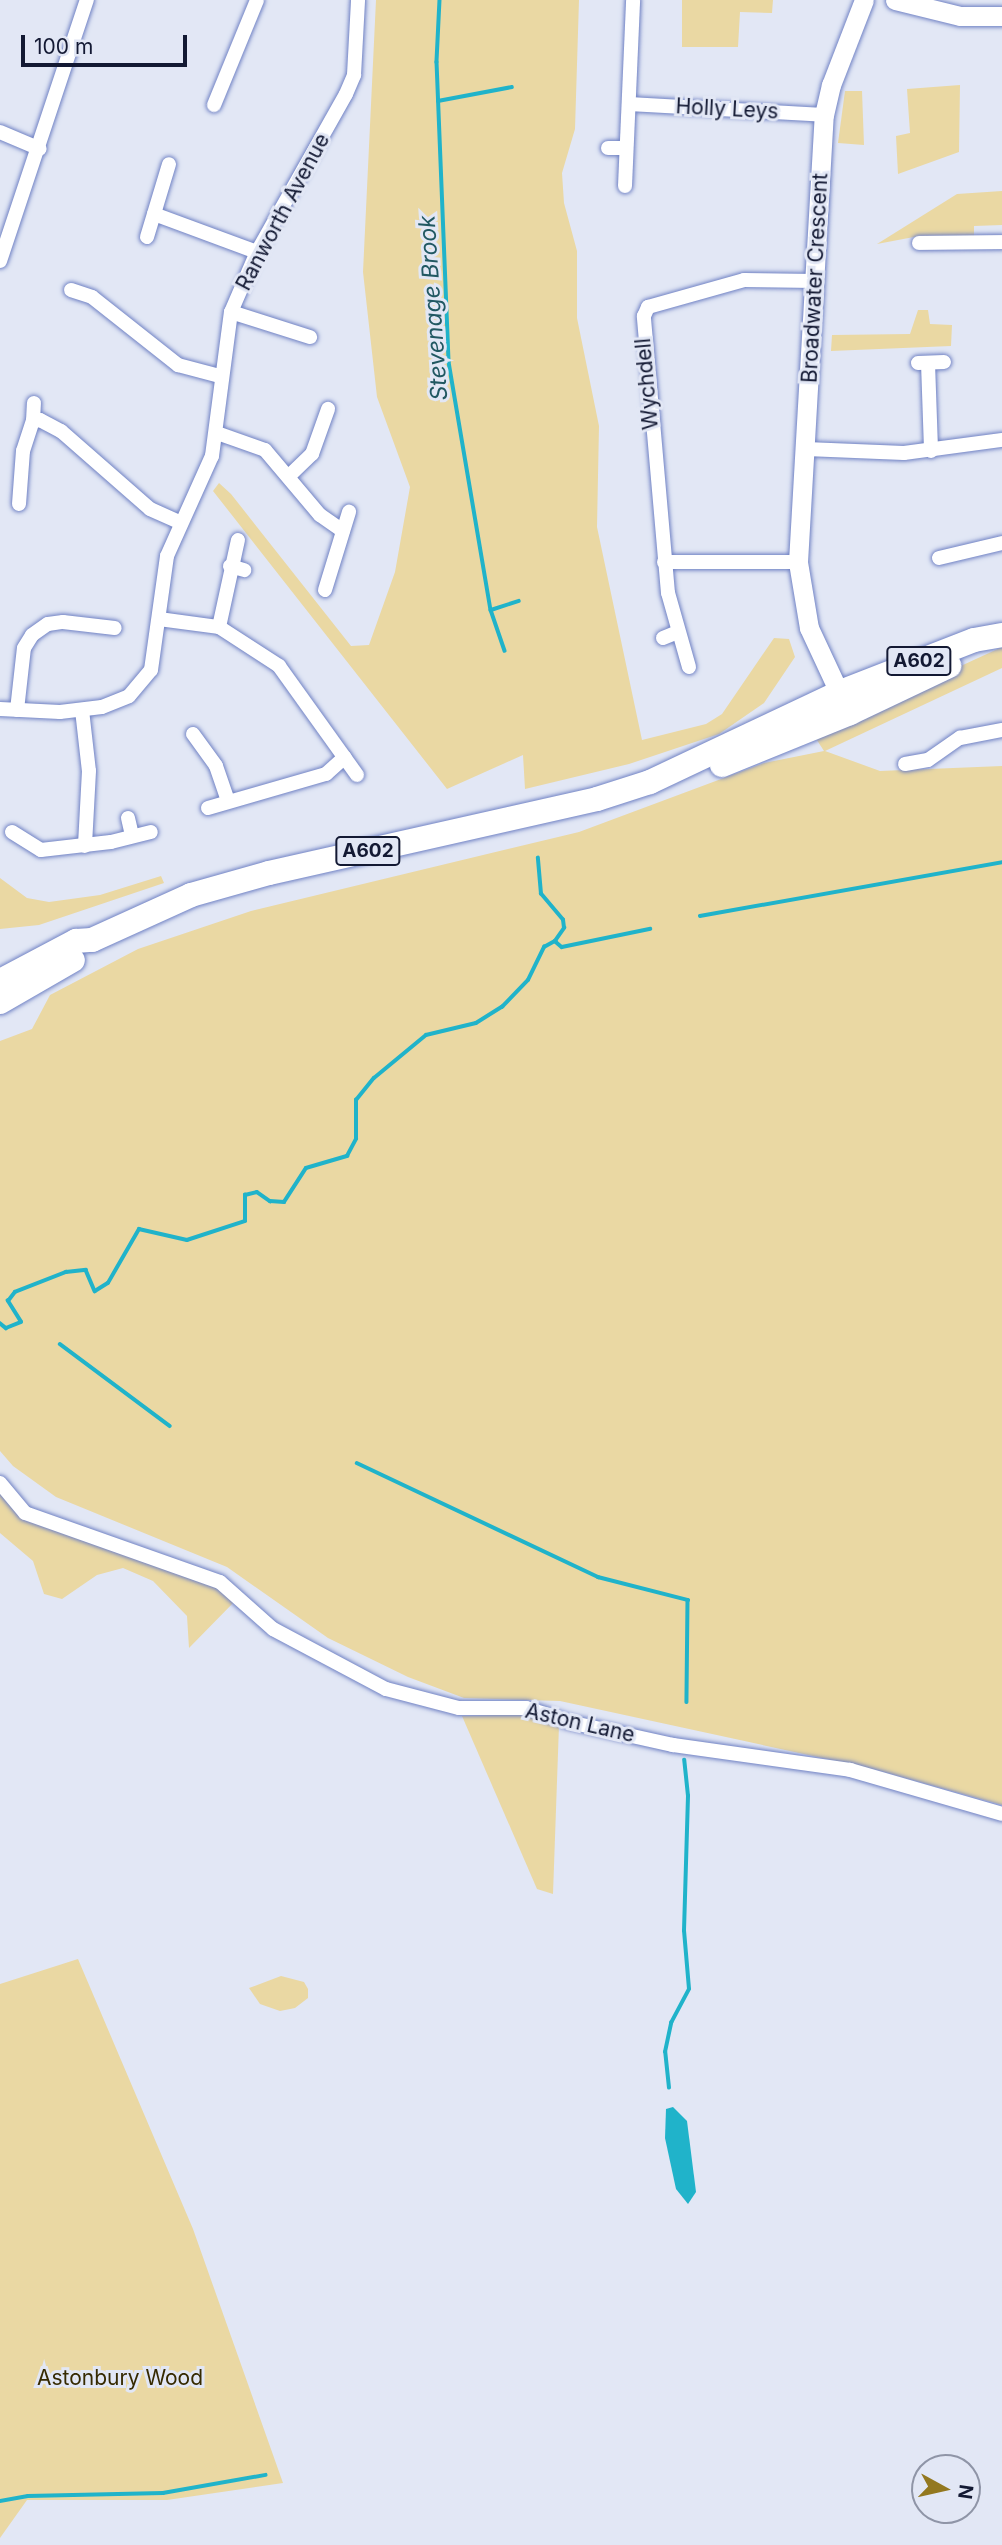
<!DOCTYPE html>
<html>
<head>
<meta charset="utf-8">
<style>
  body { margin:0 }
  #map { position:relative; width:1002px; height:2545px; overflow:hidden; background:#e2e7f5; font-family:Inter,sans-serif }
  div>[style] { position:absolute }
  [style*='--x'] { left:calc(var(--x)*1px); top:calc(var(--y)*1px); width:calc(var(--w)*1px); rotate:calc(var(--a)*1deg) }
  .green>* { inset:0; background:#ead8a3 }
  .water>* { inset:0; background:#20b3ca }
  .stream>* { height:3.5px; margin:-1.75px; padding:0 1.75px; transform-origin:1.75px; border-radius:1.75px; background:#20b3ca }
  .roads { filter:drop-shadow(0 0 2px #7082c4) drop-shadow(0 0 2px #7082c4) }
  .street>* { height:14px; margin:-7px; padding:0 7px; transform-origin:7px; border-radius:7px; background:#fff }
  .secondary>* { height:19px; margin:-9.5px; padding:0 9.5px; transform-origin:9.5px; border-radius:9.5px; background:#fff }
  .highway>* { height:24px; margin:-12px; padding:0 12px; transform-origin:12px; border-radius:12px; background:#fff }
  span { translate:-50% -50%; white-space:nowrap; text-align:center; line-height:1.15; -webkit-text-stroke:6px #e2e7f5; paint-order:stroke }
  .shield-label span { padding:2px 5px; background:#e2e7f5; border:2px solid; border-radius:5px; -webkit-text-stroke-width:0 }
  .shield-label { font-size:19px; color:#131933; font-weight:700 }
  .street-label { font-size:21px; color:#131933 }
  .park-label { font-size:21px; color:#362a01 }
  .water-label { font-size:23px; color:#215862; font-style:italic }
  .north { position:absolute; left:911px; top:2454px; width:70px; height:70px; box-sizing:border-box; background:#e2e7f5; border:2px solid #8f95a7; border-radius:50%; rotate:98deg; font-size:19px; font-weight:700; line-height:28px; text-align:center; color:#131933 }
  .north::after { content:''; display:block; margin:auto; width:24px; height:32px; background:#93781f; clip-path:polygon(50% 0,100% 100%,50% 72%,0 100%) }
  .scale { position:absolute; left:21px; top:35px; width:166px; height:32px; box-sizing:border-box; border:4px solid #131933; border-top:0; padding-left:9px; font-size:21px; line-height:24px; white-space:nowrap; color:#131933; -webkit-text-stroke:5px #e2e7f5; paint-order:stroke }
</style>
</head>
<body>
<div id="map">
  <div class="green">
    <div style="clip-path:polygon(376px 0,579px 0,575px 129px,562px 173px,564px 203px,577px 251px,577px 318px,599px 426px,597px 527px,642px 740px,706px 724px,722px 714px,774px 638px,789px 639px,795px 657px,764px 703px,719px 734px,629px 764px,525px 789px,523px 755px,447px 789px,213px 491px,219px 483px,231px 494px,351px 646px,369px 645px,395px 572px,410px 487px,377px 397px,363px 272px)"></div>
    <div style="clip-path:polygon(682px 0,773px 0,772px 13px,740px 12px,738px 47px,682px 47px)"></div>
    <div style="clip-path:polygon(960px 85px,959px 152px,898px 174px,896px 136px,910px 133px,907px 89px)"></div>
    <div style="clip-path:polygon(845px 91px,862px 91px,864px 145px,838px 143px)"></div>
    <div style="clip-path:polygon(1002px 191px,1002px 225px,974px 226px,974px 239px,919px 236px,877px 244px,957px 194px)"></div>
    <div style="clip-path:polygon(918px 310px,928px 310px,930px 324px,952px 325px,951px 346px,831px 351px,832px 335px,910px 334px)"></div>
    <div style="clip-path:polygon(1002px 647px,1002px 668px,825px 751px,880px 771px,1002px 766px,1002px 1805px,873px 1769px,560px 1701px,464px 1698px,408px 1677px,328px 1638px,227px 1567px,56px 1497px,13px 1466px,0 1451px,0 1041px,32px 1029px,50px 995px,138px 949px,251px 911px,579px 832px,764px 763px,824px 751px,813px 734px)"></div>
    <div style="clip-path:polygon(161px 876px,164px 883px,39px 925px,0 929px,0 878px,27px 898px,49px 902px,100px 895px)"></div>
    <div style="clip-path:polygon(0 1490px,23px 1515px,220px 1586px,237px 1599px,189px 1648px,187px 1616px,153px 1581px,123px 1568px,97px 1575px,62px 1599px,44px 1594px,33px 1561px,0 1533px)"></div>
    <div style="clip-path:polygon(529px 1714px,559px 1725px,553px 1894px,537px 1889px,462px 1716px)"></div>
    <div style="clip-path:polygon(78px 1959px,193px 2229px,283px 2483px,167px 2500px,27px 2500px,0 2538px,0 1984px)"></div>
    <div style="clip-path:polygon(281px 1976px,304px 1982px,308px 1989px,308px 1998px,295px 2008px,280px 2011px,260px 2004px,249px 1988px)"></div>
  </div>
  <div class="water">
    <div style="clip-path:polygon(673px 2107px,687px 2121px,696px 2192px,688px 2204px,676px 2189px,665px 2138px,666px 2109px)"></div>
  </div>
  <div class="stream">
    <div style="--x:440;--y:0;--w:62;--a:92.8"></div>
    <div style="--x:437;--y:62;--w:300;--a:87.7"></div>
    <div style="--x:449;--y:362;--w:252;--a:80.4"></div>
    <div style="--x:491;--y:610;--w:43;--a:71.1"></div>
    <div style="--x:438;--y:101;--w:75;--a:-10.7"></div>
    <div style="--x:491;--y:610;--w:29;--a:-18"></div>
    <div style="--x:700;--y:916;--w:307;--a:-10.1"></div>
    <div style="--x:555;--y:941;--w:9;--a:41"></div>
    <div style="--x:562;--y:947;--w:90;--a:-11.6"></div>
    <div style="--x:0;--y:1323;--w:8;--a:40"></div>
    <div style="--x:6;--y:1328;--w:16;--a:-22"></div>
    <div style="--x:21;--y:1322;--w:25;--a:-122"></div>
    <div style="--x:8;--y:1301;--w:11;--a:-52"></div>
    <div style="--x:15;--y:1292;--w:55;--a:-21.4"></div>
    <div style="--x:66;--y:1272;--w:20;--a:-6"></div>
    <div style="--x:86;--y:1270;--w:23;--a:67"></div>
    <div style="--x:95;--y:1291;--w:15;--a:-32"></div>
    <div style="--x:108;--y:1283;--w:62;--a:-60.1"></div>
    <div style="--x:139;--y:1229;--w:49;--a:12.9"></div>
    <div style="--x:187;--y:1240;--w:61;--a:-18.1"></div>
    <div style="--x:245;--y:1221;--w:26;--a:-90"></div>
    <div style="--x:245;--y:1195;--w:12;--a:-14"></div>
    <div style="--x:257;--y:1192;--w:16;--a:35"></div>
    <div style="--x:270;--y:1201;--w:14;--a:4"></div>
    <div style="--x:284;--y:1202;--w:40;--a:-57.1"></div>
    <div style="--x:306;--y:1168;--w:43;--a:-16.3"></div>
    <div style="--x:347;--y:1156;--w:19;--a:-62"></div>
    <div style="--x:356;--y:1139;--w:39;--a:-90"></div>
    <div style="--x:356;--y:1100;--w:28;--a:-51"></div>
    <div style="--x:374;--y:1078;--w:67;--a:-39.6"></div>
    <div style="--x:426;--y:1035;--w:51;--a:-13.5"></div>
    <div style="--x:476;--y:1023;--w:31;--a:-32"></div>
    <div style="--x:502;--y:1007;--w:37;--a:-46"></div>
    <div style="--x:528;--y:980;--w:37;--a:-64"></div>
    <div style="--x:544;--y:947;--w:13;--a:-29"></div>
    <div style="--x:555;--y:941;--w:16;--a:-55"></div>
    <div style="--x:564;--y:928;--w:8;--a:-97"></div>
    <div style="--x:563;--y:920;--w:34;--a:-130"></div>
    <div style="--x:541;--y:894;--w:36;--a:-95"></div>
    <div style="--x:60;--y:1344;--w:137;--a:36.7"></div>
    <div style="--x:357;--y:1463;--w:267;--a:25.3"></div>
    <div style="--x:598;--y:1577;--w:93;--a:14.3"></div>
    <div style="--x:688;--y:1600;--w:102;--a:90.6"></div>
    <div style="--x:669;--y:2088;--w:36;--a:-96"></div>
    <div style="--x:665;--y:2052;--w:30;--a:-78"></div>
    <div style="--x:671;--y:2023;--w:38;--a:-62"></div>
    <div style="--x:689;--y:1989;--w:58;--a:-94.9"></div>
    <div style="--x:684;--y:1931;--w:135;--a:-88.3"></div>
    <div style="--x:688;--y:1796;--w:36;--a:-96"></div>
    <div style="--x:0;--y:2501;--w:28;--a:-10"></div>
    <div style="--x:28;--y:2496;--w:135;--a:-1.3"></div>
    <div style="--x:163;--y:2493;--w:104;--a:-10"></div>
  </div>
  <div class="roads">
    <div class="street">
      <div style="--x:629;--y:104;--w:195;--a:3.2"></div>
      <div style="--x:214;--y:105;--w:113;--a:-67.7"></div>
      <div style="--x:0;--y:132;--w:43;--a:23"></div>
      <div style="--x:608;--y:148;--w:17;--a:0"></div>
      <div style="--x:625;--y:186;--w:186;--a:-87.5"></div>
      <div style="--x:154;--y:214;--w:110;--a:20.3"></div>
      <div style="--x:147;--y:237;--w:76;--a:-73.2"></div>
      <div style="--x:919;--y:243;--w:83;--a:-0.7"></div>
      <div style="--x:0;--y:261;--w:275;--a:-71.6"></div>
      <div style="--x:71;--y:290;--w:22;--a:18"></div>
      <div style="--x:92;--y:297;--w:110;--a:38.3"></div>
      <div style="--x:178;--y:365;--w:43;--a:14.7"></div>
      <div style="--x:231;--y:312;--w:83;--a:17.6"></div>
      <div style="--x:918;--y:363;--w:26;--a:-2"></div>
      <div style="--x:928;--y:363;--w:88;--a:88"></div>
      <div style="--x:33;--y:421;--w:18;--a:-87"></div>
      <div style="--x:217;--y:433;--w:51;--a:19.5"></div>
      <div style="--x:265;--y:450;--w:85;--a:49.8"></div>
      <div style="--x:320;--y:515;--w:28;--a:35"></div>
      <div style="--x:806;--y:449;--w:98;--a:2.3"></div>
      <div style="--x:904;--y:453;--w:99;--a:-7.6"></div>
      <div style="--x:289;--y:476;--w:32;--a:-44"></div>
      <div style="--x:312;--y:454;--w:48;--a:-70.4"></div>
      <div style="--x:19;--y:504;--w:53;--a:-85.7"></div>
      <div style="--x:23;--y:451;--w:32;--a:-72"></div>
      <div style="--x:33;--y:421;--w:7;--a:-8"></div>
      <div style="--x:40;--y:420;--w:24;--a:28"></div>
      <div style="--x:61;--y:431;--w:118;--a:41.2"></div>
      <div style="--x:150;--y:509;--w:34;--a:24"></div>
      <div style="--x:939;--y:558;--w:65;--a:-13.4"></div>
      <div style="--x:664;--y:562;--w:134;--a:0"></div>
      <div style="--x:230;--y:566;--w:15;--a:16"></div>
      <div style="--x:325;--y:590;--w:82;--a:-72.9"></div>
      <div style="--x:159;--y:619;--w:61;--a:7.6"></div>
      <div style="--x:219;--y:627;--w:72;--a:33"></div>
      <div style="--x:279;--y:666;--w:134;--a:54.4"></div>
      <div style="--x:219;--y:627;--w:89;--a:-77.7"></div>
      <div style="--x:663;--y:638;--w:16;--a:-22"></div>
      <div style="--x:689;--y:667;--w:77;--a:-105.8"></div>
      <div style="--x:668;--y:593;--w:278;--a:-95"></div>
      <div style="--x:644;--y:316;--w:10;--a:-66"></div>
      <div style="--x:648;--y:307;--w:100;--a:-15.7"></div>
      <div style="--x:744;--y:280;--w:71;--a:0.8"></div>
      <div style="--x:0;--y:709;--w:60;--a:2.9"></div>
      <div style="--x:60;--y:712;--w:42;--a:-6.8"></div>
      <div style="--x:102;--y:707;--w:29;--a:-22"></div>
      <div style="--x:129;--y:696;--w:34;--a:-50"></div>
      <div style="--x:151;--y:670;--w:115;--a:-82"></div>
      <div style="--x:167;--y:556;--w:110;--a:-65.8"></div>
      <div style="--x:212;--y:456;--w:145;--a:-82.5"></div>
      <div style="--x:231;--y:312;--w:65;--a:-66.6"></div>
      <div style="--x:257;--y:252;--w:181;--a:-60.6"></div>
      <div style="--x:346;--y:94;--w:21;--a:-67"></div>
      <div style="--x:354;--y:75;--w:75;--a:-86.9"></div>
      <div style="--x:17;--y:710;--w:62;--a:-83.6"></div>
      <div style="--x:24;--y:648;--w:15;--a:-58"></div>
      <div style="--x:32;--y:635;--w:19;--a:-35"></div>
      <div style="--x:48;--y:624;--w:15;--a:-8"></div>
      <div style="--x:63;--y:622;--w:52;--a:6.6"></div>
      <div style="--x:82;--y:710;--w:61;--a:83.5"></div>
      <div style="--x:89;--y:771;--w:75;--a:93.1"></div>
      <div style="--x:193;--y:734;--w:39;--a:54"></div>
      <div style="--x:216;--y:766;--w:37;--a:71"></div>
      <div style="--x:905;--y:764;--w:23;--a:-10"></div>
      <div style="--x:928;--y:760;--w:39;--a:-35"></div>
      <div style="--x:960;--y:738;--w:43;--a:-10.8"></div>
      <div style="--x:208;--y:808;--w:123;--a:-16.1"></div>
      <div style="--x:326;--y:774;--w:25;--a:-42"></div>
      <div style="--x:128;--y:818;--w:18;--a:77"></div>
      <div style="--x:12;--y:832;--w:34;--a:32"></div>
      <div style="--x:41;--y:850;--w:70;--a:-6.5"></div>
      <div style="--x:111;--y:842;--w:41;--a:-14"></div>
      <div style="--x:0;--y:1483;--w:39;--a:50"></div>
      <div style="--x:25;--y:1513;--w:207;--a:19.5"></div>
      <div style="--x:220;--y:1582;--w:71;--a:41.6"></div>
      <div style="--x:273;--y:1629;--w:128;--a:28"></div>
      <div style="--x:386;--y:1689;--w:75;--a:14.6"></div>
      <div style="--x:459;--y:1708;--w:67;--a:0"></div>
      <div style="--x:526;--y:1708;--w:45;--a:18"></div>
      <div style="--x:569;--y:1722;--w:107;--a:12.5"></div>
      <div style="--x:673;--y:1745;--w:179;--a:8"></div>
      <div style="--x:850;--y:1770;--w:158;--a:16.1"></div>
    </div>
    <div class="secondary">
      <div style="--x:895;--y:0;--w:67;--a:13.8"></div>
      <div style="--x:960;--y:16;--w:42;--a:0"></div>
      <div style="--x:844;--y:703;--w:83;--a:-115"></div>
      <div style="--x:809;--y:628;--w:67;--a:-99.5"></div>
      <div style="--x:798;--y:562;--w:448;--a:-86.7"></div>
      <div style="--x:824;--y:115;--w:31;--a:-77"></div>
      <div style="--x:831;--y:85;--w:91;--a:-68.8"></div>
    </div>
    <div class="highway">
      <div style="--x:722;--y:765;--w:138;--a:-22.1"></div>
      <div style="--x:850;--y:713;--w:110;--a:-25.4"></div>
      <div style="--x:0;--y:981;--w:86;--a:-27.8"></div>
      <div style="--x:76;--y:941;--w:16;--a:-4"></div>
      <div style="--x:92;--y:940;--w:109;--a:-24.4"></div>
      <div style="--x:191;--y:895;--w:81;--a:-15.8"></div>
      <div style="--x:269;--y:873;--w:336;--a:-12.7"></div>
      <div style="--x:597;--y:799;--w:56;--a:-17.8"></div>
      <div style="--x:650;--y:782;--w:208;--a:-25.3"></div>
      <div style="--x:838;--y:693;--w:146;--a:-21.3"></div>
      <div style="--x:974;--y:640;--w:28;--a:-10"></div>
      <div style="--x:0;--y:1002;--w:84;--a:-29.9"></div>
    </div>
  </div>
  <div class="shield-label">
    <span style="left:919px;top:661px">A602</span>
    <span style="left:368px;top:851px">A602</span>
  </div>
  <div class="street-label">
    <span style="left:727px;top:109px;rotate:3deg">Holly Leys</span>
    <span style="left:283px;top:212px;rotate:-62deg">Ranworth Avenue</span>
    <span style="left:815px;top:278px;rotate:-87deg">Broadwater Crescent</span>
    <span style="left:647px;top:384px;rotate:-95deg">Wychdell</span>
    <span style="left:580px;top:1723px;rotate:13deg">Aston Lane</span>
  </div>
  <div class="park-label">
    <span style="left:120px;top:2378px">Astonbury Wood</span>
  </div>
  <div class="water-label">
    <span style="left:433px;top:308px;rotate:-94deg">Stevenage Brook</span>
  </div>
  <div class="north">N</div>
  <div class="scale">100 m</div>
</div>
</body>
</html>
